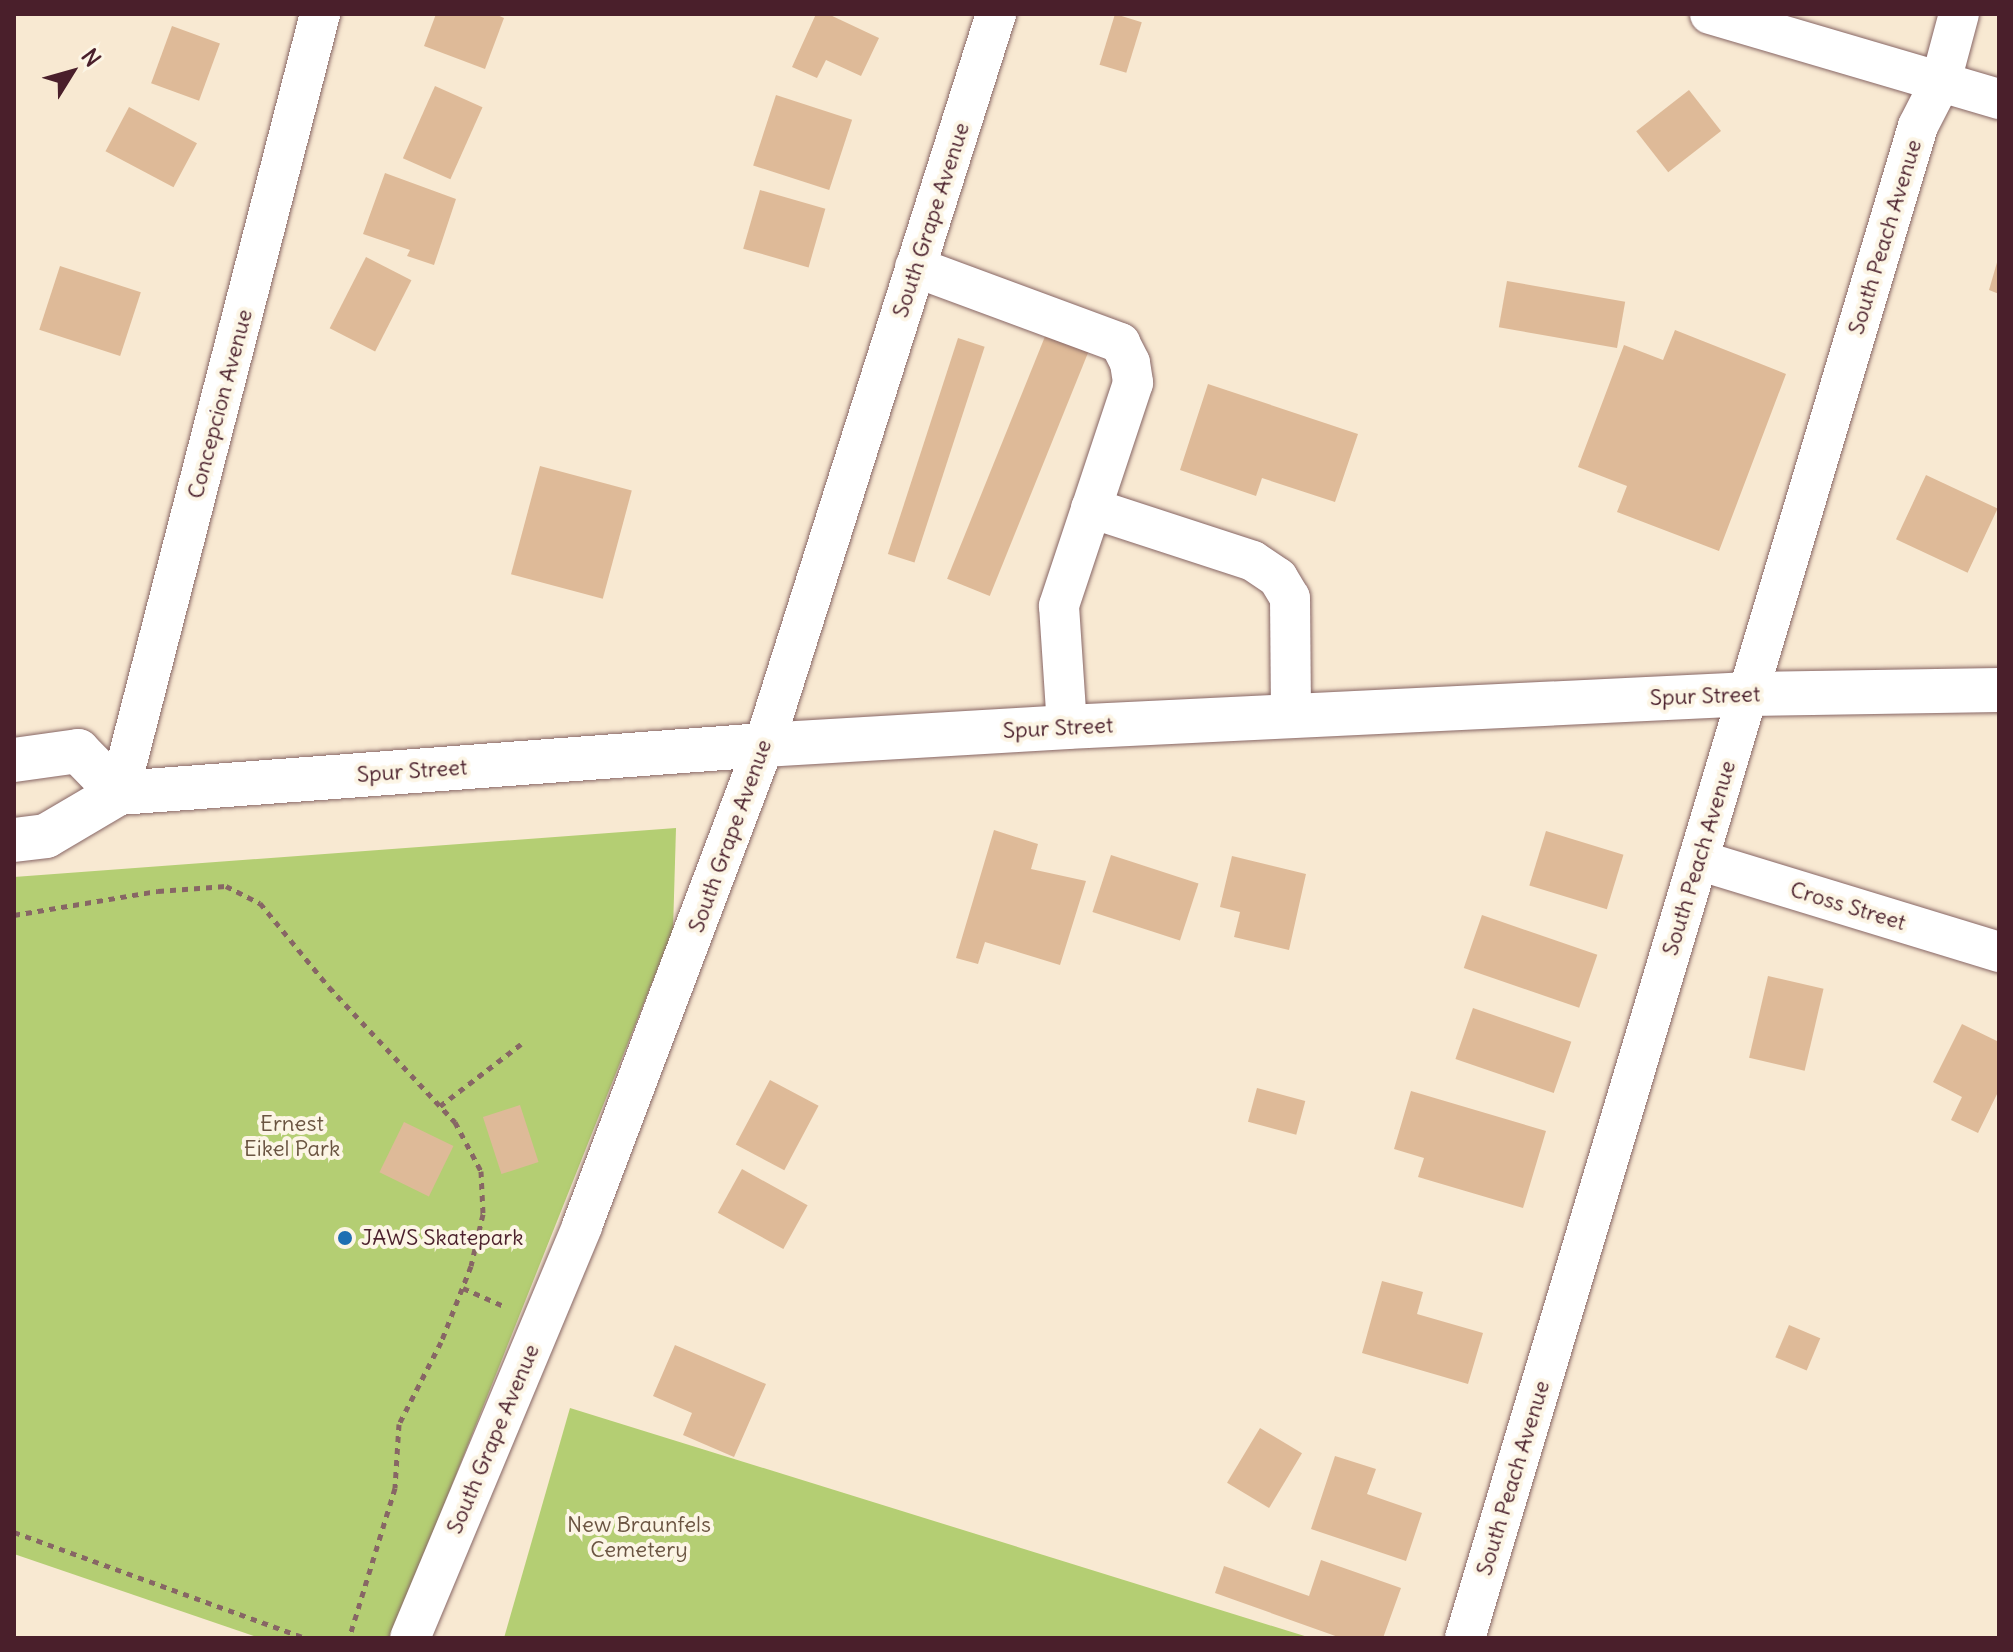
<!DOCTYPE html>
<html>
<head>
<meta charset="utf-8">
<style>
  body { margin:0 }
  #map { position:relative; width:2013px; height:1652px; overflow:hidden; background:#f8e9d2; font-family:Delius,sans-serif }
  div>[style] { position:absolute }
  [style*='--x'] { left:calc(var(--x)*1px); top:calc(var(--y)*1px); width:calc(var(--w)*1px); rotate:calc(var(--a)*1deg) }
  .green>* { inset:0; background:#b4ce73 }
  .building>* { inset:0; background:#deba98; transform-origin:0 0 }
  .path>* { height:5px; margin-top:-2.5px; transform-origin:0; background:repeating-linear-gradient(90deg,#876665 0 6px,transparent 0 12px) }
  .roads { filter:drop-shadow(0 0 2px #876665) drop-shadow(0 0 2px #876665) }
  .minor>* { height:40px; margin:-20px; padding:0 20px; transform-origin:20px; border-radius:20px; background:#fff }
  .major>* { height:44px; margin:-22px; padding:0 22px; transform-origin:22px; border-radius:22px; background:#fff }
  .dots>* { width:22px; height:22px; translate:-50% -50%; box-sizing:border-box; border:4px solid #fcf5e5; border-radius:50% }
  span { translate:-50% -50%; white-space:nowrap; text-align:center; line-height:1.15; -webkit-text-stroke:8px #fcf5e5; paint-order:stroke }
  .street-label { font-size:22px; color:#4a1f2b }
  .park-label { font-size:22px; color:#6a5441 }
  .poi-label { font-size:22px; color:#4a1f2b }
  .left { translate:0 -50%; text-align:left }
  .frame { position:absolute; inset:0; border:16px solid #4a1f2b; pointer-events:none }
  .north { position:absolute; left:32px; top:32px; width:80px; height:80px; -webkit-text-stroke:6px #fcf5e5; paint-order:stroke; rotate:53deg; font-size:22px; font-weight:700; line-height:32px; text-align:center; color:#4a1f2b }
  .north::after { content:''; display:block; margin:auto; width:28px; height:36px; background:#4a1f2b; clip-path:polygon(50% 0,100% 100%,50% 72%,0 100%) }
</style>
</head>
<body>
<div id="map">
  <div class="green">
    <div style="clip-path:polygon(676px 828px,673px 930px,391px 1638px,260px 1638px,14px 1554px,14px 877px)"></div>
    <div style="clip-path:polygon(570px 1408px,1311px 1638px,504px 1638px)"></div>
  </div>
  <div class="building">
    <div style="clip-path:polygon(436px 14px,495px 14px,504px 18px,485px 69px,424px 46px)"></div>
    <div style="clip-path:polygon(816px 14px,828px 14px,879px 38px,861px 76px,826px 60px,817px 78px,792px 67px)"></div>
    <div style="left:1115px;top:14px;width:28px;height:53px;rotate:17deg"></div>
    <div style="left:172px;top:26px;width:51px;height:61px;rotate:20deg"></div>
    <div style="left:435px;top:86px;width:52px;height:79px;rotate:24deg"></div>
    <div style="left:1689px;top:90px;width:52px;height:67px;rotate:52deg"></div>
    <div style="left:776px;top:95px;width:80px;height:74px;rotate:18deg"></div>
    <div style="left:129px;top:107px;width:77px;height:50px;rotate:28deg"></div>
    <div style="clip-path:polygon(385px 173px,456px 199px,434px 265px,407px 256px,410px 250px,363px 234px)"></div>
    <div style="left:760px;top:190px;width:68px;height:61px;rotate:16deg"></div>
    <div style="left:366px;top:257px;width:51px;height:80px;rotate:27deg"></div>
    <div style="clip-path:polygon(1998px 259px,1999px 259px,1999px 294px,1989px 290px)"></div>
    <div style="left:60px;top:266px;width:85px;height:67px;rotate:18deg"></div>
    <div style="left:1507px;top:281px;width:120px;height:47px;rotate:10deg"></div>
    <div style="clip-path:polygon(1675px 330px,1786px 374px,1719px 551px,1617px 512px,1627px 486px,1578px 467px,1624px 345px,1663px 360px)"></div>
    <div style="left:1046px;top:334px;width:46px;height:264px;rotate:22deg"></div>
    <div style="left:958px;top:338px;width:28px;height:227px;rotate:18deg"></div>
    <div style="clip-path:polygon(1208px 384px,1358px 434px,1335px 502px,1262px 478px,1256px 496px,1180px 470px)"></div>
    <div style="left:540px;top:466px;width:95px;height:112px;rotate:15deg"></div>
    <div style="left:1926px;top:475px;width:79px;height:71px;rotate:25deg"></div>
    <div style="clip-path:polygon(994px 830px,1038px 844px,1031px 869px,1086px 881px,1060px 965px,985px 942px,978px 964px,956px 958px)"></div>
    <div style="left:1546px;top:831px;width:81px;height:57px;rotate:17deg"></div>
    <div style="left:1111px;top:855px;width:92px;height:60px;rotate:18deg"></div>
    <div style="clip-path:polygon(1232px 856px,1306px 874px,1289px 950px,1234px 937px,1240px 912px,1220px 907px)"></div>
    <div style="left:1482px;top:915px;width:122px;height:56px;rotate:19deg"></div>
    <div style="left:1768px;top:976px;width:57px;height:84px;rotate:13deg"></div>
    <div style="left:1473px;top:1008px;width:104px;height:54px;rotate:19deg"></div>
    <div style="clip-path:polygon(1962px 1024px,1999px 1042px,1999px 1090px,1978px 1133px,1951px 1120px,1962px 1097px,1933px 1082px)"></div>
    <div style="left:770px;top:1080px;width:55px;height:73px;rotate:28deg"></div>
    <div style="left:1257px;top:1088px;width:50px;height:35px;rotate:15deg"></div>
    <div style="clip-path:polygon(1411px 1091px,1546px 1131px,1523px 1208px,1418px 1177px,1424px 1158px,1394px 1149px)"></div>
    <div style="left:520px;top:1105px;width:60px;height:39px;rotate:72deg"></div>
    <div style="left:404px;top:1122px;width:55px;height:56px;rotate:26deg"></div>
    <div style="left:742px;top:1169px;width:75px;height:50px;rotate:29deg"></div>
    <div style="clip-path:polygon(1382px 1281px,1423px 1292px,1417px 1314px,1483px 1333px,1468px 1384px,1362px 1353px)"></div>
    <div style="left:1789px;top:1325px;width:34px;height:35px;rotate:23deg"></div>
    <div style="clip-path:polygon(675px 1345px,766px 1384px,734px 1457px,683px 1435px,692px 1413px,653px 1396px)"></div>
    <div style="left:1260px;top:1428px;width:49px;height:64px;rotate:31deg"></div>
    <div style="clip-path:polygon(1335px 1456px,1376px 1469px,1367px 1494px,1422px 1513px,1406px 1561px,1311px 1529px)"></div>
    <div style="clip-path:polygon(1321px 1560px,1401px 1588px,1383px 1638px,1341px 1638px,1215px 1593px,1224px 1566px,1309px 1596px)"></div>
  </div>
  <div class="path">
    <div style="--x:14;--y:915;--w:146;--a:-9.5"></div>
    <div style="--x:158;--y:891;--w:68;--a:-4.2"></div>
    <div style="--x:226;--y:886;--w:38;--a:27"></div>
    <div style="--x:260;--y:903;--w:109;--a:50.6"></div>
    <div style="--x:329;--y:987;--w:185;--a:47"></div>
    <div style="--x:455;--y:1122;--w:55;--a:62"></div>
    <div style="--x:481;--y:1171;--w:43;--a:87.3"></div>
    <div style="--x:483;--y:1214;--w:53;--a:103"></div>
    <div style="--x:471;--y:1266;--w:82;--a:111.5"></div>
    <div style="--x:441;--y:1342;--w:92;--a:117.1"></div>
    <div style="--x:399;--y:1424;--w:64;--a:93.6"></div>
    <div style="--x:395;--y:1488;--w:157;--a:107"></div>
    <div style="--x:440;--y:1106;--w:102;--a:-37.4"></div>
    <div style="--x:463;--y:1288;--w:47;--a:23.8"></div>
    <div style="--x:14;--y:1532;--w:311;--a:20"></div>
  </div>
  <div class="roads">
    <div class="minor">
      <div style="--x:1710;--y:14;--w:301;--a:16.4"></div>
      <div style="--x:915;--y:267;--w:219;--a:20.3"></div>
      <div style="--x:1120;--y:343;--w:22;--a:63"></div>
      <div style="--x:1130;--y:363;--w:20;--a:81"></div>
      <div style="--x:1133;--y:383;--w:235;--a:108.4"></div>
      <div style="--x:1059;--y:606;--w:121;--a:86.2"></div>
      <div style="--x:1091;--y:508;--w:170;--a:18.1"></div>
      <div style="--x:1253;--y:561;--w:30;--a:34"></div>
      <div style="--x:1278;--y:578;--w:23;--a:59"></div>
      <div style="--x:1290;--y:598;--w:118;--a:89.5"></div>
      <div style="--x:119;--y:793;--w:805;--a:-75.53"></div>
      <div style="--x:1698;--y:860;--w:315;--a:17"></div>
      <div style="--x:410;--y:1638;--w:446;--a:-67.3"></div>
      <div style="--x:582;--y:1226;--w:514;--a:-69.27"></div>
      <div style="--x:764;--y:745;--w:767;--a:-72.39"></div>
      <div style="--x:1465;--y:1638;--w:1578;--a:-73.32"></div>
      <div style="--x:1918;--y:126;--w:51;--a:-62.9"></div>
      <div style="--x:1941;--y:81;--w:69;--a:-75"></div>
    </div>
    <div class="major">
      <div style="--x:14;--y:760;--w:65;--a:-8"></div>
      <div style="--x:78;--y:751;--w:59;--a:45.7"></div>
      <div style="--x:14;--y:840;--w:32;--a:-7"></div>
      <div style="--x:46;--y:836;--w:85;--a:-30.5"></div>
      <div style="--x:119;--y:793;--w:647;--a:-4.26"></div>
      <div style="--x:764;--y:745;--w:304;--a:-3.4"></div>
      <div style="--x:1067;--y:727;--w:684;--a:-2.77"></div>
      <div style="--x:1750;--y:694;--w:249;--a:-0.9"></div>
    </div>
  </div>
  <div class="dots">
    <div style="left:345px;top:1238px;background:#1f6fb2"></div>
  </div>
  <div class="street-label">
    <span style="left:931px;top:220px;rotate:-72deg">South Grape Avenue</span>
    <span style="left:1885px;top:237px;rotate:-73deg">South Peach Avenue</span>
    <span style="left:220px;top:404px;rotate:-75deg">Concepcion Avenue</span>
    <span style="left:1705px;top:696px;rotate:-2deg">Spur Street</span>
    <span style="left:1058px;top:728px;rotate:-3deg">Spur Street</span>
    <span style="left:412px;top:771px;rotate:-4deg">Spur Street</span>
    <span style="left:730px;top:836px;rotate:-70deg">South Grape Avenue</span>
    <span style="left:1699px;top:858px;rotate:-73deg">South Peach Avenue</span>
    <span style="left:1848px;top:906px;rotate:17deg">Cross Street</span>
    <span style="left:493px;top:1439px;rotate:-67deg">South Grape Avenue</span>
    <span style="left:1513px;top:1478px;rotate:-73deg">South Peach Avenue</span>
  </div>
  <div class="park-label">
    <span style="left:292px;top:1136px">Ernest<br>Eikel Park</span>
    <span style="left:639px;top:1537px">New Braunfels<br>Cemetery</span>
  </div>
  <div class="poi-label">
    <span class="left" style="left:361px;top:1238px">JAWS Skatepark</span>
  </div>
  <div class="frame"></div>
  <div class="north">N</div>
</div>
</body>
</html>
